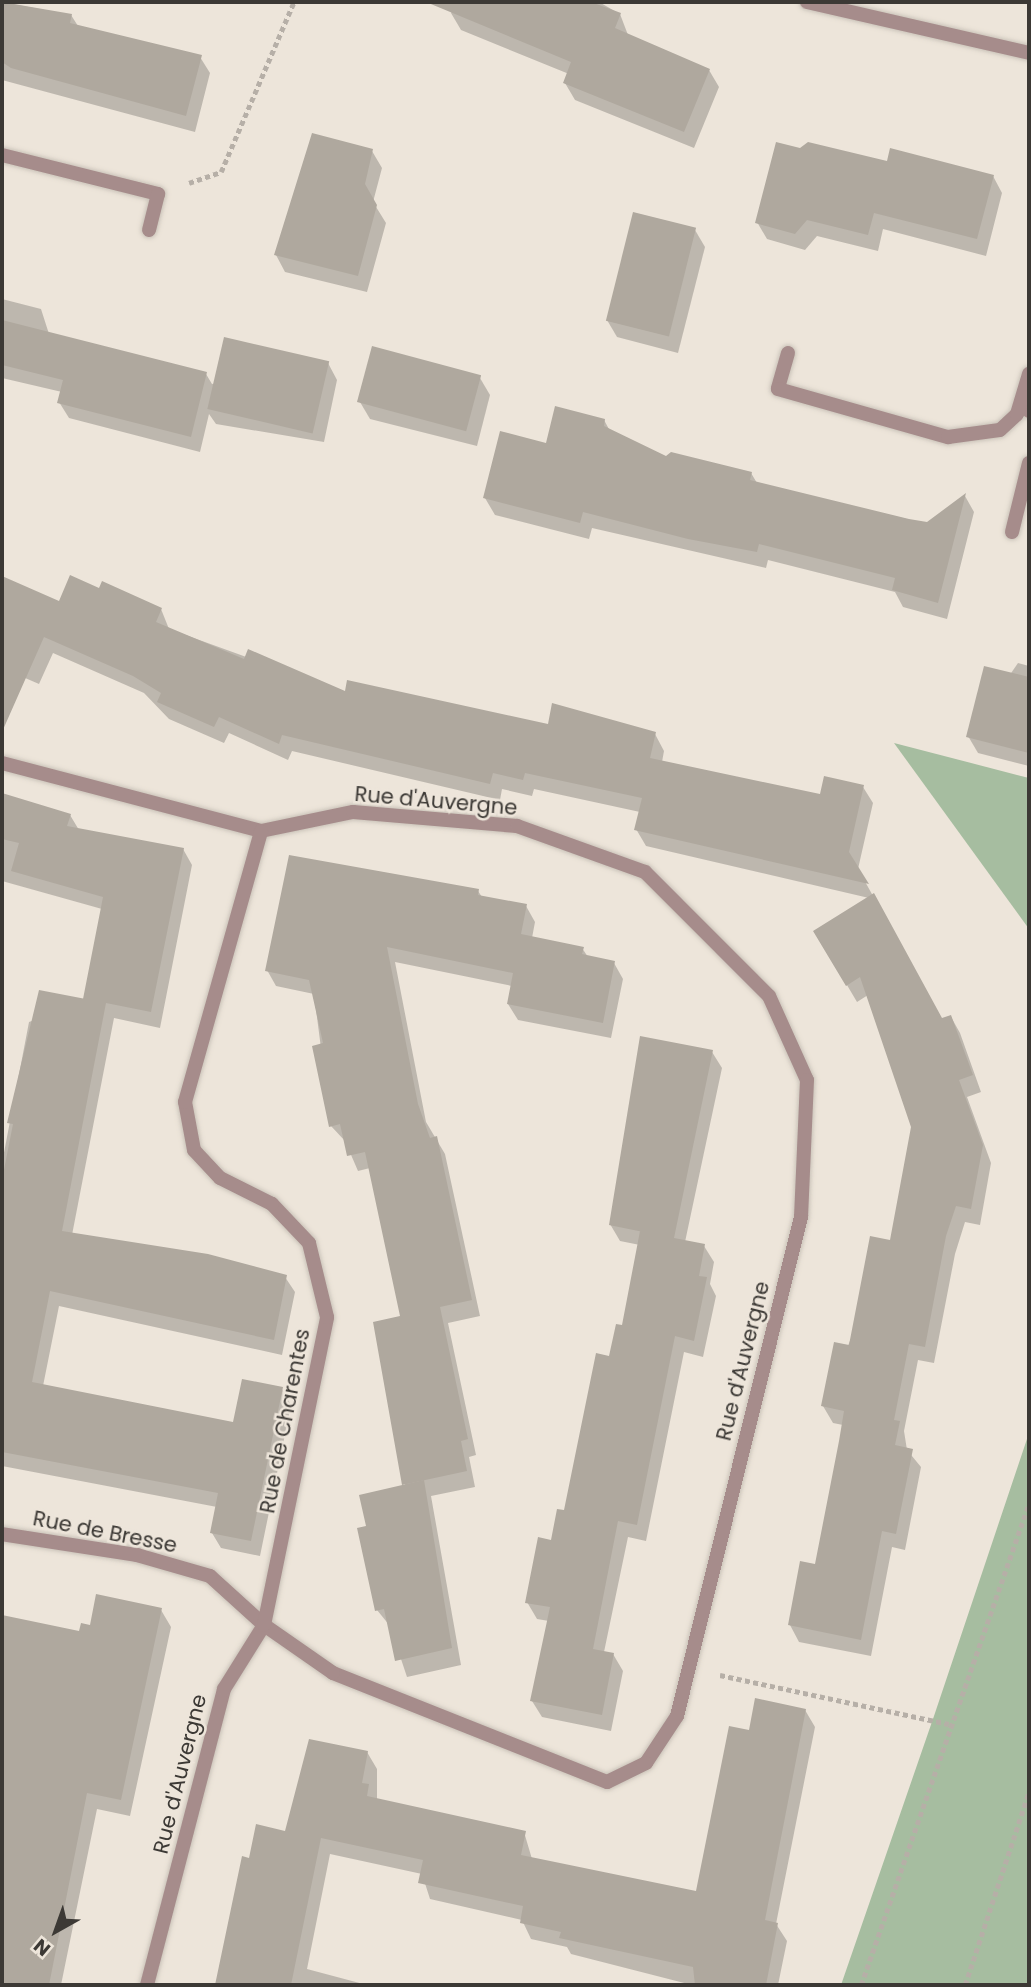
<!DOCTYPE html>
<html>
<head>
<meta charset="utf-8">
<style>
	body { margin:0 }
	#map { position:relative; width:1031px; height:1987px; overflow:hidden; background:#ede5da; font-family:Poppins,sans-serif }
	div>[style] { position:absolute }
	.green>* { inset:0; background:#a6bda0 }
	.shadow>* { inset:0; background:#0003 }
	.building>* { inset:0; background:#afa89e; transform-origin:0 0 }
	.path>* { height:4.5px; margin-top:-2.25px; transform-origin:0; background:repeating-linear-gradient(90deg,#b6afa7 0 5px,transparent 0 8.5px) }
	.roads { filter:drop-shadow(0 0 2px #cac3b9) drop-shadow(0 0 2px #cac3b9) }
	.service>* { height:14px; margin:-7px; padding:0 7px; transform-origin:7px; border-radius:7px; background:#a68c8b }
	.minor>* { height:14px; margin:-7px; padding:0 7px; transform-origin:7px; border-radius:7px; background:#a68c8b }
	span { translate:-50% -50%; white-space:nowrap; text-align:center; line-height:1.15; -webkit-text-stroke:5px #ede5da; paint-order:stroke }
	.street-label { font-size:21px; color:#3c3935 }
	.frame { position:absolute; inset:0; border:4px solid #3c3935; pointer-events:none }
	.north { position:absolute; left:21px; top:1896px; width:70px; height:70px; -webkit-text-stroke:5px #ede5da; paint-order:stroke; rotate:220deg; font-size:19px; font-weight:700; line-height:28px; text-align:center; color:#3c3935 }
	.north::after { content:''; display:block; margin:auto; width:24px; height:32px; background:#3c3935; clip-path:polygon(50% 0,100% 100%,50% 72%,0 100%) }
</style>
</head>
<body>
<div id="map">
	<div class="green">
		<div style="clip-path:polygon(894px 743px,1029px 778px,1029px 929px)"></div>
		<div style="clip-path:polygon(1029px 1433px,1029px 1985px,841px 1985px,934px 1716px)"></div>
	</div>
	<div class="shadow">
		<div style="clip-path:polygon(2px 2px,71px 15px,78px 26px,200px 57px,210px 73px,195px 132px,2px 80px)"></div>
		<div style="clip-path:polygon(455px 2px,599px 2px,620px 14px,628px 35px,709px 70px,719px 87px,694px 148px,575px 100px,565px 83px,569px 74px,461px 30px,451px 13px)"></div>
		<div style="clip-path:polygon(800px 150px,993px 176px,1002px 193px,986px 256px,883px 229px,878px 251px,817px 236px,805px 250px,767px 239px,757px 222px)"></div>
		<div style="clip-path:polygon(372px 151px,382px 168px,373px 202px,386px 223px,367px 292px,285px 272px,276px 255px)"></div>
		<div style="clip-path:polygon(695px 230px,705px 247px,678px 353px,617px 337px,607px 320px)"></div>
		<div style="clip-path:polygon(2px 299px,41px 309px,49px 334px,206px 374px,212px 384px,328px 363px,337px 380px,324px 442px,216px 424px,209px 414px,200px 452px,69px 418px,59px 402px,62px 392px,2px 378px)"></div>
		<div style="clip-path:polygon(480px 378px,490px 395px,477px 446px,370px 419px,360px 402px)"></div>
		<div style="clip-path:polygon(604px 420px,610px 431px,666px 459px,751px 473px,757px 483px,927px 524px,965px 496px,974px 512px,947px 619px,903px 607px,895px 592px,768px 560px,766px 568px,592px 528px,589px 539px,495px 515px,485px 498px,547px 445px)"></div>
		<div style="clip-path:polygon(2px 578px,60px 604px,99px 591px,161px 609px,169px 629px,346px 693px,549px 726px,655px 734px,664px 751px,662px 762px,821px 796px,863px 787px,873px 803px,858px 869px,942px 1020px,951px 1017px,960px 1033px,981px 1092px,967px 1097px,991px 1163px,980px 1225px,965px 1222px,955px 1254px,934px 1363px,918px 1360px,904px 1431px,907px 1450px,921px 1467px,905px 1550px,892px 1547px,871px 1656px,799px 1642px,790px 1625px,817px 1566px,843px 1425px,833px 1423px,823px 1406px,891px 1242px,913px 1127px,868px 995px,857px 1002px,815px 931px,869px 898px,646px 846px,636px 829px,640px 812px,534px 789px,532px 796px,502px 789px,500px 800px,292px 751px,288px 760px,229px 733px,224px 743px,169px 719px,144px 693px,53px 653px,39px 684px,2px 668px)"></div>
		<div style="clip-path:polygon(1018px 663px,1029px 666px,1029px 766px,978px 753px,968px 736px)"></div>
		<div style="clip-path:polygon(2px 796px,70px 815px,79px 830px,183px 849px,192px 865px,160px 1028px,114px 1018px,72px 1235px,285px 1277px,295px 1292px,282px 1355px,59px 1306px,43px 1386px,234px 1424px,282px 1389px,291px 1405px,260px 1556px,221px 1548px,212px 1533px,217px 1507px,2px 1466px,2px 1163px,29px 1022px,86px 1001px,102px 909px,2px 881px)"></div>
		<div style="clip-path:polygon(478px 891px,482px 897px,526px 906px,535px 922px,532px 938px,582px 948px,588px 957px,614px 963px,623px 979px,611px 1038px,518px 1020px,508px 1004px,512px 986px,395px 962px,426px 1122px,445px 1154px,480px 1316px,448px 1323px,476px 1455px,469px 1457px,475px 1487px,431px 1496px,461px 1665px,407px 1677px,390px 1626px,377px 1610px,368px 1527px,405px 1486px,402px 1317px,370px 1168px,358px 1171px,345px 1141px,331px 1126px,314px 994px,276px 986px,267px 970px)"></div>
		<div style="clip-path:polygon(712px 1052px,722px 1068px,685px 1242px,704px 1246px,714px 1262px,710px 1284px,716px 1296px,703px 1357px,684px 1352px,646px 1541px,628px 1537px,604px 1652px,613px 1654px,623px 1671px,611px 1731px,542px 1717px,532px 1701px,549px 1621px,537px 1619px,527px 1602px,565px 1512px,623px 1327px,640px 1245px,620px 1241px,610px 1224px)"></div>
		<div style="clip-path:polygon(161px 1610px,171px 1627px,130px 1816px,97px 1809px,61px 1985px,2px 1985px,2px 1854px,10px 1812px,64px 1717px,2px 1704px,2px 1617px,81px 1633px)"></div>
		<div style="clip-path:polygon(805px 1710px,815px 1727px,776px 1924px,787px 1941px,778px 1985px,692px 1985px,571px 1954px,567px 1947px,531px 1939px,522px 1920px,430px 1899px,422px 1874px,330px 1854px,307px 1969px,367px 1985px,217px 1985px,243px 1859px,250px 1861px,286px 1833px,367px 1752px,377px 1769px,377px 1800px,524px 1832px,532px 1859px,698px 1893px,750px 1732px)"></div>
	</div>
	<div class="building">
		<div style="clip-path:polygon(2px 2px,72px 14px,70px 23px,202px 55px,186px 116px,11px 68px,2px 62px)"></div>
		<div style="clip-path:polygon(426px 2px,591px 2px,621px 13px,615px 28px,710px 69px,684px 132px,563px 83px,571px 62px)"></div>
		<div style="clip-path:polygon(312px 133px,373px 149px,365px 184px,377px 205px,358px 276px,274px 255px)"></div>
		<div style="clip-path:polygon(776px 142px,800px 148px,808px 142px,887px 161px,890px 148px,994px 175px,977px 239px,874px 213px,868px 235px,807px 220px,795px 234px,755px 223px)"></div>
		<div style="left:633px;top:212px;width:65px;height:112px;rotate:14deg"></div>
		<div style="clip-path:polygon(2px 320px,207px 372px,191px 437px,57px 403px,63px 380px,2px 365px)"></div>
		<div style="left:224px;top:337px;width:108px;height:74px;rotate:13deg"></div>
		<div style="left:372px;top:346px;width:113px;height:58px;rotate:15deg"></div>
		<div style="clip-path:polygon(555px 406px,605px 419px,604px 426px,666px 456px,671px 452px,752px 472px,750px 480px,909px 519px,927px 522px,966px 493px,938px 603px,892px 590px,895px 578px,759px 544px,757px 552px,688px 539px,583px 512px,580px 523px,483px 498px,500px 431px,546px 443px)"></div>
		<div style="clip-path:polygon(70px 575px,99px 588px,102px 581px,162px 608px,156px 622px,244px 659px,248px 649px,345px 691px,347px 680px,548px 724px,552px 703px,656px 732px,650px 758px,820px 794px,824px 776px,864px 785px,849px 852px,869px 884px,634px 830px,642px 798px,525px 773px,523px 780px,493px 773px,490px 784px,282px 735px,279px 744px,219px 717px,214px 727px,157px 702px,161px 693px,133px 676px,44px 637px,2px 732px,2px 576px,59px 601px)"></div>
		<div style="clip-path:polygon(984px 666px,1029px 677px,1029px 753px,966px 737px)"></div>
		<div style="clip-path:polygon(2px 793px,71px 814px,67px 826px,184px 848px,151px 1012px,106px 1003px,62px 1231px,208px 1254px,287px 1275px,274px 1340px,50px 1291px,32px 1382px,233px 1422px,242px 1379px,283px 1387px,251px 1541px,210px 1533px,218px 1493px,2px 1452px,2px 1180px,13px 1124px,7px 1123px,39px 990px,91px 1000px,83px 999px,103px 897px,11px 871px,19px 843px,2px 839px)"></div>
		<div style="clip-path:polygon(289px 855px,479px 889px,478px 895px,527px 904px,521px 934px,584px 947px,582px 954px,615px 961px,603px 1023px,507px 1004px,513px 973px,387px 947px,418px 1104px,430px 1138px,437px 1136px,472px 1300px,440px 1307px,468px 1439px,461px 1441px,467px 1471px,402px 1485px,373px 1322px,400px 1316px,365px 1152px,347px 1156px,340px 1124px,329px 1127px,312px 1046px,323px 1043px,309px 980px,265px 971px)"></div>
		<div style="clip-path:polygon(874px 893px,942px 1018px,951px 1015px,973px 1075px,959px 1080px,983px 1145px,971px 1209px,956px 1206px,946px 1236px,925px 1347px,909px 1344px,894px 1420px,900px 1421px,895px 1445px,913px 1449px,896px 1534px,882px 1531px,861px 1640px,788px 1625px,800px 1561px,815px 1564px,839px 1441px,844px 1411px,821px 1406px,834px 1342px,849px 1345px,870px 1236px,890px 1240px,911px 1127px,860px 977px,846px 986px,813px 931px)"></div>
		<div style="clip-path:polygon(640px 1036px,713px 1050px,674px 1238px,705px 1244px,699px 1276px,707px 1277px,694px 1341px,675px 1336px,637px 1525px,618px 1521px,593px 1649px,614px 1653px,602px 1715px,530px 1701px,550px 1607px,525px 1603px,538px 1537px,551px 1540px,557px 1509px,564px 1510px,596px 1353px,609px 1356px,616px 1324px,622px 1325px,640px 1231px,673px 1238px,609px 1225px)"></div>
		<div style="clip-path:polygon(424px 1480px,452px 1648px,395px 1661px,384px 1609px,375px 1611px,357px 1528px,366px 1526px,359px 1495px)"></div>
		<div style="clip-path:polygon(96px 1594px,162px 1608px,121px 1800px,87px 1793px,49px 1985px,2px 1985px,2px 1615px,79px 1631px,81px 1623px,90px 1625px)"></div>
		<div style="clip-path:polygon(755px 1698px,806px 1709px,765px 1920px,778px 1923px,766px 1985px,695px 1985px,693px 1967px,559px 1938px,561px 1932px,520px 1923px,523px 1906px,418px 1883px,423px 1860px,321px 1838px,291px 1985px,215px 1985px,242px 1856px,249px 1858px,256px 1824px,285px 1831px,309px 1739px,368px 1751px,362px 1783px,369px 1784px,367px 1796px,526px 1831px,521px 1855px,696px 1891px,729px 1726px,749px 1730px)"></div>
	</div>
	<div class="path">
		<div style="left:189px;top:183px;width:34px;rotate:-19deg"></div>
		<div style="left:221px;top:172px;width:185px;rotate:-66.8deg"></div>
		<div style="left:720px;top:1675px;width:234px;rotate:12.1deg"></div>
		<div style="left:861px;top:1985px;width:510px;rotate:-70.78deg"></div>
		<div style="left:965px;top:1985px;width:204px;rotate:-71.7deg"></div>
	</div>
	<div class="roads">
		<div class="service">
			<div style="left:1025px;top:391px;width:20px;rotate:79deg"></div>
			<div style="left:1012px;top:532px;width:71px;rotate:-76.2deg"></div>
		</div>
		<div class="minor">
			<div style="left:807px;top:2px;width:228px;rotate:12.9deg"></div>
			<div style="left:2px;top:155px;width:161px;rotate:14deg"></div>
			<div style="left:158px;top:194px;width:37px;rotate:104deg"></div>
			<div style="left:788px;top:353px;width:37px;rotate:106deg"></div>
			<div style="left:778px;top:389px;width:177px;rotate:15.8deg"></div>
			<div style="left:948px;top:437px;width:52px;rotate:-7.7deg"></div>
			<div style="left:1000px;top:430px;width:23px;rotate:-43deg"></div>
			<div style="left:1017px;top:414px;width:42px;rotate:-73.3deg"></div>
			<div style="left:2px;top:763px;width:268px;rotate:14.7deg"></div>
			<div style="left:261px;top:831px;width:94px;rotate:-11.7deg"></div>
			<div style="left:353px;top:812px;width:165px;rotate:4.9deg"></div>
			<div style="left:517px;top:826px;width:136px;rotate:19.8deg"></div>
			<div style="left:645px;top:872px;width:175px;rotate:45deg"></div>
			<div style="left:769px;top:996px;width:92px;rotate:65.7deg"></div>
			<div style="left:807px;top:1080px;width:137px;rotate:92.5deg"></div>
			<div style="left:801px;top:1217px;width:514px;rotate:103.96deg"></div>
			<div style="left:677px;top:1716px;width:56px;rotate:123.4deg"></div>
			<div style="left:646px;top:1763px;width:43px;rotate:154deg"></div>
			<div style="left:607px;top:1782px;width:295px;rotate:-158.3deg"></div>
			<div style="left:333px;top:1673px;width:84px;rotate:-145.2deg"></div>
			<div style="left:264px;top:1625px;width:73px;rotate:-137.8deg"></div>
			<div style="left:210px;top:1576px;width:76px;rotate:-164deg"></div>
			<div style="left:137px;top:1555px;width:137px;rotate:-171.2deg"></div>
			<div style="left:147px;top:1985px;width:306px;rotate:-75.4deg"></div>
			<div style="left:224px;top:1689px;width:75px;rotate:-58deg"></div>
			<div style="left:264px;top:1625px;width:314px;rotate:-78.4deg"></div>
			<div style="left:327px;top:1317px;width:76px;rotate:-103.7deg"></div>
			<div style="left:309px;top:1243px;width:54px;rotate:-133.5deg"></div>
			<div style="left:272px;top:1204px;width:58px;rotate:-153.4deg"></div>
			<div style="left:220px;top:1178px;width:38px;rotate:-133deg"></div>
			<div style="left:194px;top:1150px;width:49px;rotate:-100.6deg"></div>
			<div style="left:185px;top:1102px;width:281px;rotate:-74.3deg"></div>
		</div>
	</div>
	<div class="street-label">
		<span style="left:436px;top:801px;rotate:5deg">Rue d'Auvergne</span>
		<span style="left:743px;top:1361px;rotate:-76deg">Rue d'Auvergne</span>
		<span style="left:285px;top:1421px;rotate:-79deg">Rue de Charentes</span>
		<span style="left:105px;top:1532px;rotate:11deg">Rue de Bresse</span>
		<span style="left:180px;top:1774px;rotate:-76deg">Rue d'Auvergne</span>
	</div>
	<div class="frame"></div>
	<div class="north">N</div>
</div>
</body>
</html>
